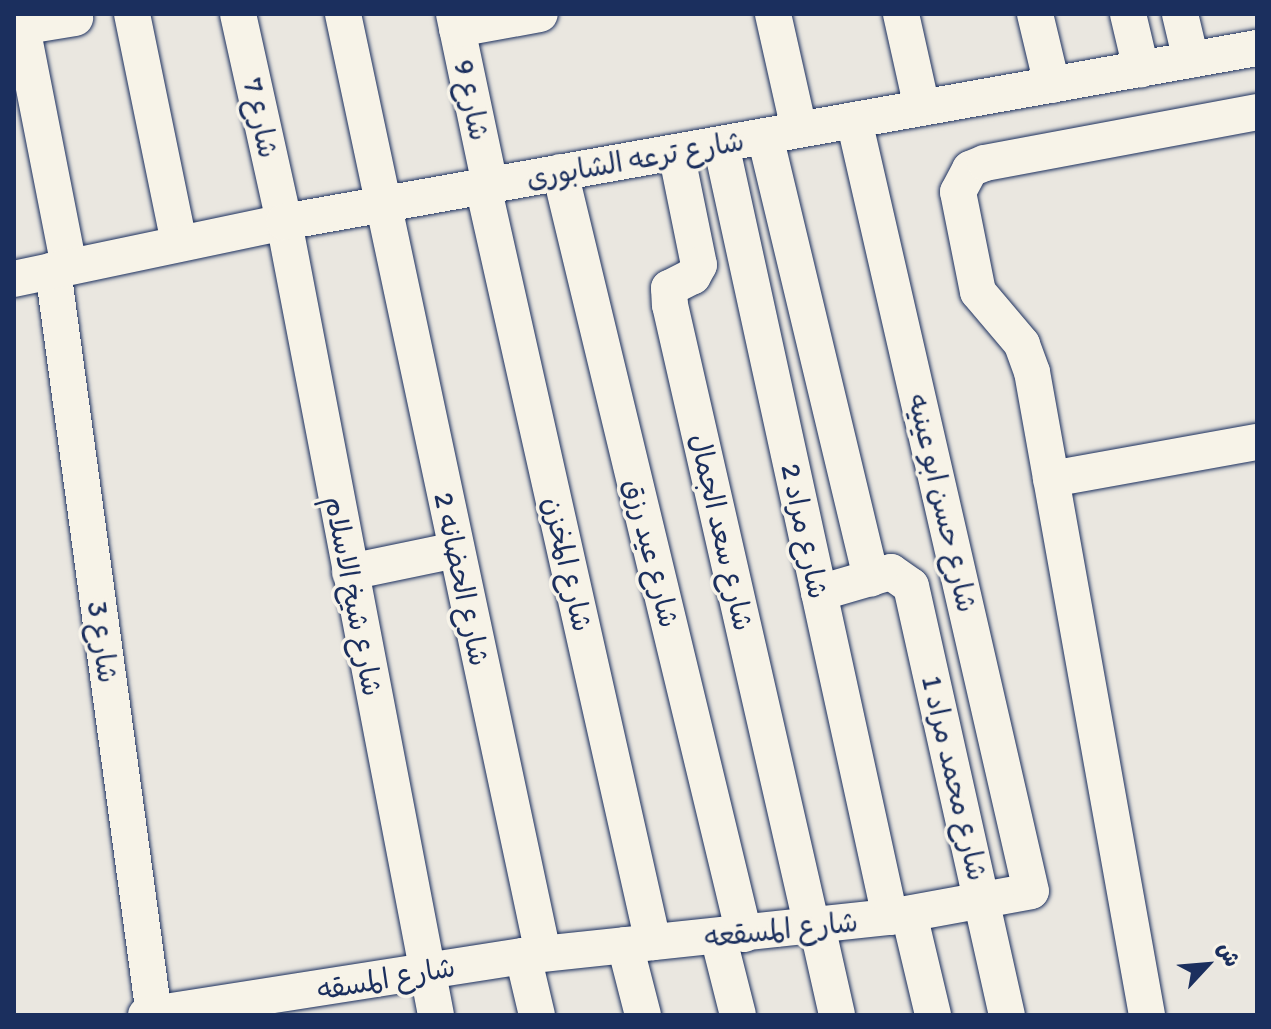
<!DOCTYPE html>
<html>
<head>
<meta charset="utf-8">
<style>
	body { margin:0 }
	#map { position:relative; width:1271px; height:1029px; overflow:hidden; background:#eae7e0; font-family:Itim,"Playpen Sans Arabic",sans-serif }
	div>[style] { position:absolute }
	.roads { filter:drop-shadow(0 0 2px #1b2f5e) drop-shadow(0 0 2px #1b2f5e) }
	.minor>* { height:36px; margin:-18px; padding:0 18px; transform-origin:18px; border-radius:18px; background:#f7f3e8 }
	span { translate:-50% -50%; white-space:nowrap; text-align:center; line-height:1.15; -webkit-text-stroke:7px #f7f3e8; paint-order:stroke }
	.street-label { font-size:28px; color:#1b2f5e }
	.frame { position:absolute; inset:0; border:16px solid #1b2f5e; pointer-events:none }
	.north { position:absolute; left:1167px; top:925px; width:80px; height:80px; -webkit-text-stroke:6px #f7f3e8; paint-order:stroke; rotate:64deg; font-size:22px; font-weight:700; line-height:32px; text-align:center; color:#1b2f5e }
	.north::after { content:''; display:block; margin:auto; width:28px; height:36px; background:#1b2f5e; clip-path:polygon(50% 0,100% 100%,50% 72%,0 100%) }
</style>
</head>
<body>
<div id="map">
	<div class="roads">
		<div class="minor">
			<div style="left:132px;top:14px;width:234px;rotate:78.4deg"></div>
			<div style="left:238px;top:14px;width:213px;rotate:77.5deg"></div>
			<div style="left:284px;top:222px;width:807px;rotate:79.15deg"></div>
			<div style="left:343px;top:14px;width:960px;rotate:77.98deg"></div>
			<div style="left:454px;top:14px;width:175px;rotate:78.1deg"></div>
			<div style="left:773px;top:14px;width:118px;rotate:77.3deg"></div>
			<div style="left:901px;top:14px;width:96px;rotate:77.4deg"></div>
			<div style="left:1035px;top:14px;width:73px;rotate:76.5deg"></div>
			<div style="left:1128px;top:14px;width:57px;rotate:76.7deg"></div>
			<div style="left:1180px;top:14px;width:47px;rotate:76.6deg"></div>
			<div style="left:22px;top:27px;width:244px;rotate:78.9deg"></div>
			<div style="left:14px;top:28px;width:62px;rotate:-9.3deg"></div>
			<div style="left:457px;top:29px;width:84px;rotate:-10.2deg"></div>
			<div style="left:765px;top:136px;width:455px;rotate:76.5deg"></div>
			<div style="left:721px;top:144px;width:791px;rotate:77.67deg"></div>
			<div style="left:676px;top:152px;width:115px;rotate:78.5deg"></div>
			<div style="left:699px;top:265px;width:13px;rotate:119deg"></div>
			<div style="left:693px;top:276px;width:27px;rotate:153deg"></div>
			<div style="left:669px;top:288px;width:17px;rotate:87deg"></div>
			<div style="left:670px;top:305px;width:638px;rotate:77.14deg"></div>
			<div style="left:560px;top:172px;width:784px;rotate:76.42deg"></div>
			<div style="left:483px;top:186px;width:775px;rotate:77.33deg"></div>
			<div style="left:53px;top:270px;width:752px;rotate:82.28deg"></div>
			<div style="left:14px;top:279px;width:276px;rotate:-11.9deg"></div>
			<div style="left:284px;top:222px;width:988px;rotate:-10.14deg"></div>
			<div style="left:1051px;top:479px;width:209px;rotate:-10.2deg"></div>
			<div style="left:350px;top:572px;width:108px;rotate:-11.7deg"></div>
			<div style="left:819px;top:593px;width:75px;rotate:-16.3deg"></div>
			<div style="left:891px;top:572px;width:24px;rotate:35deg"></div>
			<div style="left:911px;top:586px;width:440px;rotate:77.4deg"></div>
			<div style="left:909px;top:914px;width:104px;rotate:76.6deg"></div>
			<div style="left:817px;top:926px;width:91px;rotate:77.3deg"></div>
			<div style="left:718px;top:936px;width:81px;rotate:75.8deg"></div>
			<div style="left:625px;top:945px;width:72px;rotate:75.6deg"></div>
			<div style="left:523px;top:956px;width:61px;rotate:76.7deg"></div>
			<div style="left:146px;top:1015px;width:382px;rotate:-8.9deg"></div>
			<div style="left:523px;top:956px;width:369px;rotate:-6.1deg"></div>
			<div style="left:890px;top:917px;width:143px;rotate:-10.4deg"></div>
			<div style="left:1031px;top:891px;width:791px;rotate:-102.93deg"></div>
			<div style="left:1147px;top:1015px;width:653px;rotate:-100.14deg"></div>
			<div style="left:1032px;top:372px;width:30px;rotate:-110deg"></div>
			<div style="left:1022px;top:344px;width:68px;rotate:-130.2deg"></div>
			<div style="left:978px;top:292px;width:102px;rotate:-101.3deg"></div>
			<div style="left:958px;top:192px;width:26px;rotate:-62deg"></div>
			<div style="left:970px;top:169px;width:16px;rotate:-22deg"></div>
			<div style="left:985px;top:163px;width:277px;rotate:-10.6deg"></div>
		</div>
	</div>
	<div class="street-label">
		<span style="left:472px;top:100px;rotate:78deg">شارع 9</span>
		<span style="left:261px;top:118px;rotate:78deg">شارع 7</span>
		<span style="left:635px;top:159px;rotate:-10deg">شارع ترعه الشابورى</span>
		<span style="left:943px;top:503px;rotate:77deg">شارع حسن ابو عينيه</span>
		<span style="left:805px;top:531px;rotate:78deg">شارع مراد 2</span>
		<span style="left:722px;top:532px;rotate:77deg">شارع سعد الجمال</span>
		<span style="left:652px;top:553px;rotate:76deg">شارع عيد رزق</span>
		<span style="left:568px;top:564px;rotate:77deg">شارع المخزن</span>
		<span style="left:462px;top:579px;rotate:78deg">شارع الحضانه 2</span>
		<span style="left:354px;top:596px;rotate:79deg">شارع شيخ الاسلام</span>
		<span style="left:103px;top:642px;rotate:82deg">شارع 3</span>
		<span style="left:955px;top:778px;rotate:77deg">شارع محمد مراد 1</span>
		<span style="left:781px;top:929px;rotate:-6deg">شارع المسقعه</span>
		<span style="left:386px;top:978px;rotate:-10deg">شارع المسقه</span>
	</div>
	<div class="frame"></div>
	<div class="north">ش</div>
</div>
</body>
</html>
